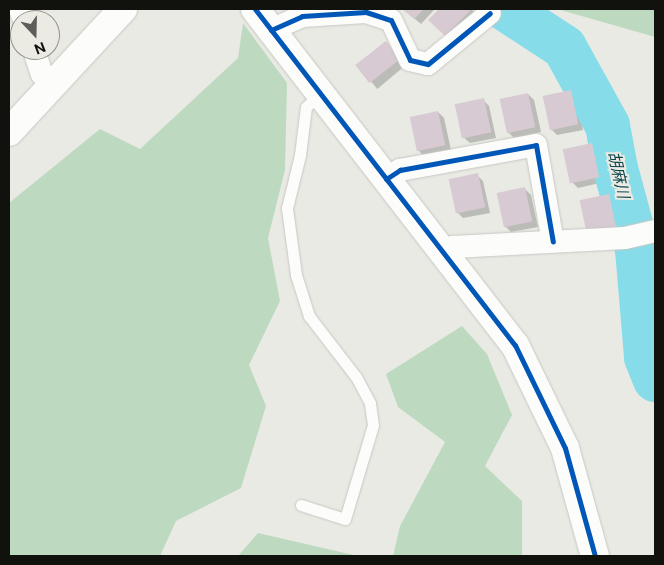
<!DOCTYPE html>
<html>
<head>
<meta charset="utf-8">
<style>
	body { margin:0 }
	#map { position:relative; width:664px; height:565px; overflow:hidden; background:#eaeae5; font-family:"Public Sans","Noto Sans JP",sans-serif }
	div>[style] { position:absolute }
	.green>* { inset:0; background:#bddac1 }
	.shadow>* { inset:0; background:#0003; transform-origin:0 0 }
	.river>* { height:45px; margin:-22.5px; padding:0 22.5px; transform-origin:22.5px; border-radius:22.5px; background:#86dde9 }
	.building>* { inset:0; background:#d7cad3; transform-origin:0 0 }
	.roads { filter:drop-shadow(0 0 1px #c7c7c3) drop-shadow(0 0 1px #c7c7c3) }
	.lane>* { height:11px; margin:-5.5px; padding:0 5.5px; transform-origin:5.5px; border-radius:5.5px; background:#fcfcfb }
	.street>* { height:22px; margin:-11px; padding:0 11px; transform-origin:11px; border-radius:11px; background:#fcfcfb }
	.secondary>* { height:28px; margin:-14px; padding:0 14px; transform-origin:14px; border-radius:14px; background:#fcfcfb }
	.cycleway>* { height:5px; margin:-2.5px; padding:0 2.5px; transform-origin:2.5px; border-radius:2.5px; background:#0057b8 }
	span { translate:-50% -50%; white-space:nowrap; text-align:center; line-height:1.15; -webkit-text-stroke:4px #ecebe3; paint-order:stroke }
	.water-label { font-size:16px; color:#0d464e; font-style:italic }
	.frame { position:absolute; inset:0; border:10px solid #11110e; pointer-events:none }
	.north { position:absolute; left:10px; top:10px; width:50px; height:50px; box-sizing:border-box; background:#ecebe3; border:1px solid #94948e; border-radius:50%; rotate:159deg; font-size:14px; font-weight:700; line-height:20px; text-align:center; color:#11110e }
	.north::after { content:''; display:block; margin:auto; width:18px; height:22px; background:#5d5d59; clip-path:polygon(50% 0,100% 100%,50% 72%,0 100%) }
</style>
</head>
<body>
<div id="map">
	<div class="green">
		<div style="clip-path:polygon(557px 9px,655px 9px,655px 37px)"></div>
		<div style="clip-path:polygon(243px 23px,287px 83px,285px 170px,268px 238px,280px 301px,249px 365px,266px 406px,241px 488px,176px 521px,160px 556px,9px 556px,9px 203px,100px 129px,140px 149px,238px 58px)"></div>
		<div style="clip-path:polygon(462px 326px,487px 354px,512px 415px,485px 466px,522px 501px,522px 556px,393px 556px,400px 526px,445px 442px,398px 407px,386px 374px)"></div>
		<div style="clip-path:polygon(258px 533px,358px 556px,238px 556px)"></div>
	</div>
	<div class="shadow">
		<div style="clip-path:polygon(403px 9px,435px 9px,421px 24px)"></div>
		<div style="clip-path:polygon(441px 9px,471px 9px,477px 15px,452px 41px,430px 20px)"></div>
		<div style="left:385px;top:42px;width:31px;height:36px;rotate:50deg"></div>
		<div style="clip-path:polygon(571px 91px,577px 97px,583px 130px,557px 135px,551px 129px)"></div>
		<div style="clip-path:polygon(528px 94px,534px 100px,541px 132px,514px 138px,508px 132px,501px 100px)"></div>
		<div style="clip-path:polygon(483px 100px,489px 106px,496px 138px,470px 143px,463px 137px)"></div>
		<div style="clip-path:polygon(438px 112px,444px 118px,451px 150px,424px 156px,418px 150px,411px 118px)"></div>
		<div style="clip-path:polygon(592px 144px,598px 150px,604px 182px,578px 188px,572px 182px)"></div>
		<div style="clip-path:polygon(477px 175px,483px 181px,490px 213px,463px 218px,457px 212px)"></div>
		<div style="clip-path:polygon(525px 189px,531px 195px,538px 227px,511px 232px,505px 226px)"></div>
		<div style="clip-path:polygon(608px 195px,614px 201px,621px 233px,594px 239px)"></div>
	</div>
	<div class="river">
		<div style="left:506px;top:9px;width:69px;rotate:33.2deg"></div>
		<div style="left:564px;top:47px;width:89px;rotate:61.1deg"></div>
		<div style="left:607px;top:125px;width:44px;rotate:79.5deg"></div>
		<div style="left:615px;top:168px;width:84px;rotate:74.8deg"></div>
		<div style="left:637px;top:249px;width:108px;rotate:85.2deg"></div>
		<div style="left:646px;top:357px;width:24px;rotate:68deg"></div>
	</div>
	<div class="building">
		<div style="clip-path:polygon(402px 9px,424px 9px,414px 19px)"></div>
		<div style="clip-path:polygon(439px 9px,472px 9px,445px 36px,428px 20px)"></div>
		<div style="left:386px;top:41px;width:23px;height:39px;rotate:52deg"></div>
		<div style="left:571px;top:90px;width:35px;height:29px;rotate:78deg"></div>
		<div style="left:528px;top:93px;width:35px;height:29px;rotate:78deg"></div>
		<div style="left:484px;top:98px;width:35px;height:30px;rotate:78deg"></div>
		<div style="left:438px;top:111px;width:35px;height:29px;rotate:78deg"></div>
		<div style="left:592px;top:143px;width:35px;height:30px;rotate:78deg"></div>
		<div style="left:478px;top:173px;width:35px;height:30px;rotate:78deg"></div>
		<div style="left:525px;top:187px;width:35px;height:29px;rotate:78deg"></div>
		<div style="left:609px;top:194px;width:35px;height:30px;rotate:78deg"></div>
	</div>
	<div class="roads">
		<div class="lane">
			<div style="left:301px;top:505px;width:46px;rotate:17.7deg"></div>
			<div style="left:345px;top:519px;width:98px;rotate:-73.4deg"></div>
			<div style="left:373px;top:425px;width:22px;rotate:-98deg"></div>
			<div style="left:370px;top:403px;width:30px;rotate:-118deg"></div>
			<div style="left:356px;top:377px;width:77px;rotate:-127.6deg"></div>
			<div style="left:309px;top:316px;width:43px;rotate:-107.6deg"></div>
			<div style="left:296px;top:275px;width:68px;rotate:-97.7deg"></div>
			<div style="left:287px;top:208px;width:55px;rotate:-76.2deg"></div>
			<div style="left:300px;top:155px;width:48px;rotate:-82.9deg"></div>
			<div style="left:306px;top:107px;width:19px;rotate:-43deg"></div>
		</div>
		<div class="street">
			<div style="left:20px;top:9px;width:12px;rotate:70deg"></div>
			<div style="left:271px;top:30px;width:34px;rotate:-24deg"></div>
			<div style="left:302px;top:16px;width:64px;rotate:-3.6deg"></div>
			<div style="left:366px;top:12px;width:26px;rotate:18deg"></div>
			<div style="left:391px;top:20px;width:44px;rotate:64.6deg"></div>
			<div style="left:410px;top:60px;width:18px;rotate:13deg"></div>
			<div style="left:428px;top:64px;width:80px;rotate:-39.4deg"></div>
			<div style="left:34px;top:50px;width:25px;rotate:72deg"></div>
			<div style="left:42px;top:74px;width:15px;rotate:37deg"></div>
			<div style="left:386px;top:179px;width:17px;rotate:-33deg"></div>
			<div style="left:400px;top:170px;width:138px;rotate:-10.4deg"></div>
			<div style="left:536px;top:145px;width:98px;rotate:80.1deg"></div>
			<div style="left:442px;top:252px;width:12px;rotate:-24deg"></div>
			<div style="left:453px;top:247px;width:172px;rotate:-3deg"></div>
			<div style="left:625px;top:238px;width:31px;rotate:-13deg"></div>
		</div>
		<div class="secondary">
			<div style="left:255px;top:9px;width:425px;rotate:52.3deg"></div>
			<div style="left:515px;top:345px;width:114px;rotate:64.1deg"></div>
			<div style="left:565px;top:448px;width:112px;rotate:74.5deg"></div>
			<div style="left:9px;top:132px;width:168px;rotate:-47.2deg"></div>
		</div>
	</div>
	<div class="cycleway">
		<div style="left:255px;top:9px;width:425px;rotate:52.3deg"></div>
		<div style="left:515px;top:345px;width:114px;rotate:64.1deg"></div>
		<div style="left:565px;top:448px;width:112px;rotate:74.5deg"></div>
		<div style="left:271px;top:30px;width:34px;rotate:-24deg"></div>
		<div style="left:302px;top:16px;width:64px;rotate:-3.6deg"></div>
		<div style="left:366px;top:12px;width:26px;rotate:18deg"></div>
		<div style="left:391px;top:20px;width:44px;rotate:64.6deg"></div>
		<div style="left:410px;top:60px;width:18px;rotate:13deg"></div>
		<div style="left:428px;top:64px;width:80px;rotate:-39.4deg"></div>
		<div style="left:386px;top:179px;width:17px;rotate:-33deg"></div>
		<div style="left:400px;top:170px;width:138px;rotate:-10.4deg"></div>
		<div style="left:536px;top:145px;width:98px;rotate:80.1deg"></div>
	</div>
	<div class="water-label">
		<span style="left:618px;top:175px;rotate:77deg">胡麻川</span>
	</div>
	<div class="frame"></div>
	<div class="north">N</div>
</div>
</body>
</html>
